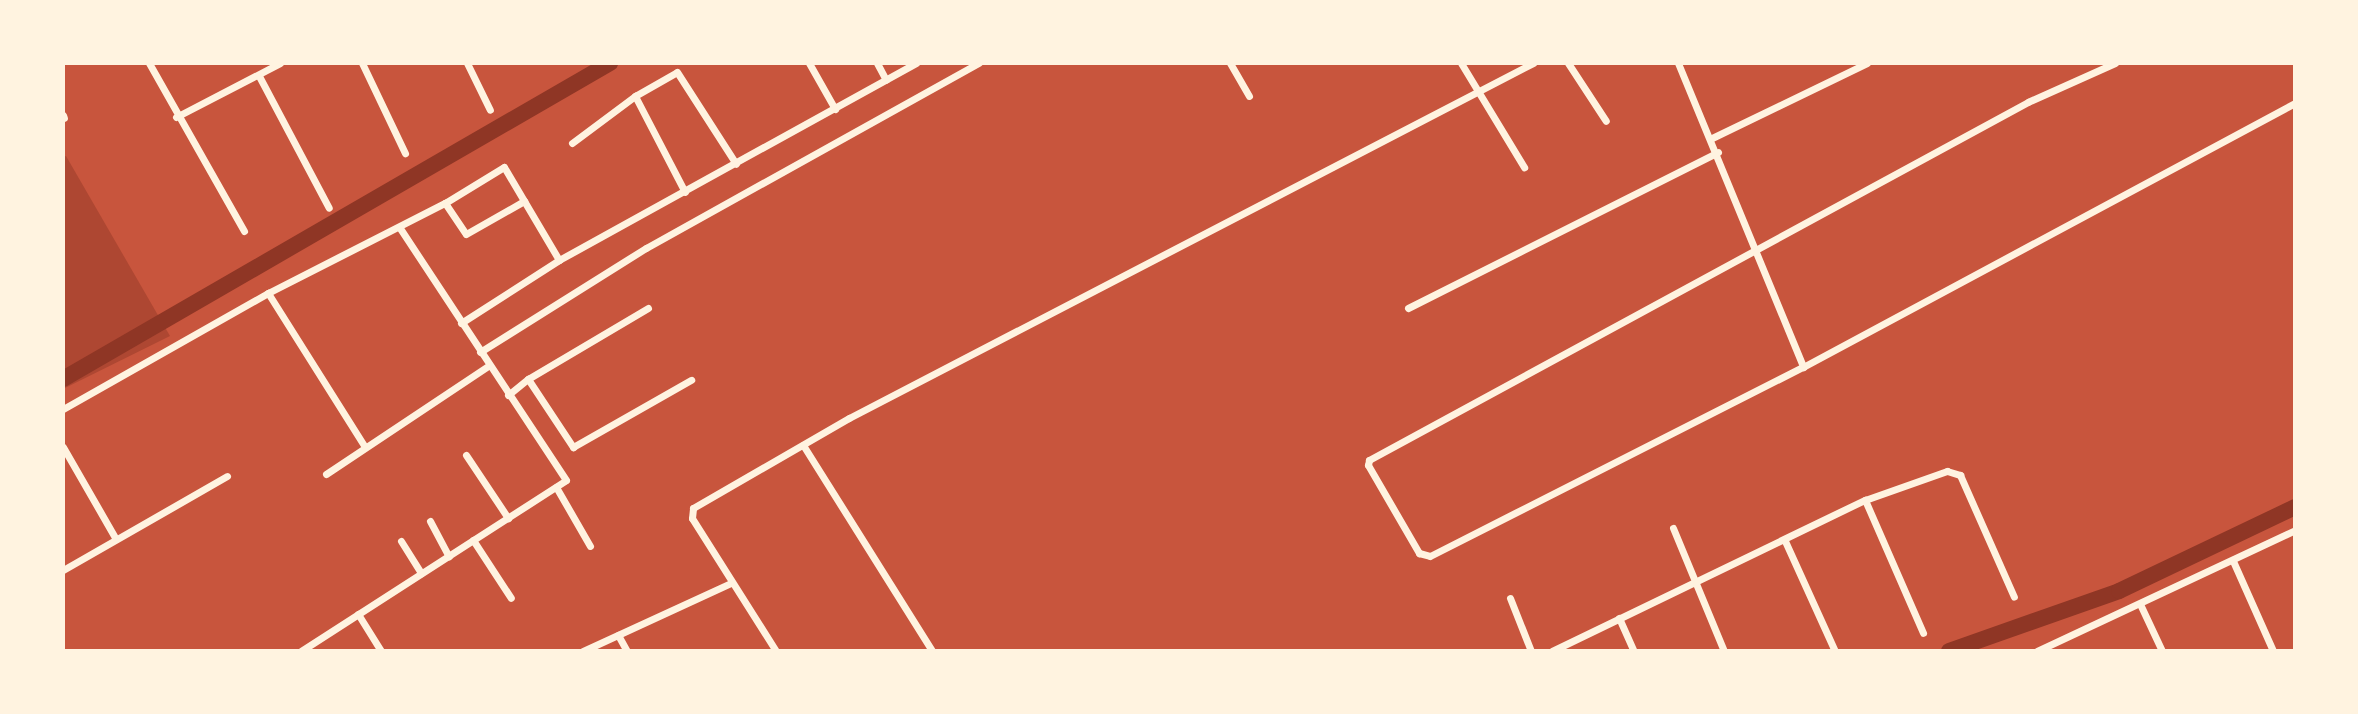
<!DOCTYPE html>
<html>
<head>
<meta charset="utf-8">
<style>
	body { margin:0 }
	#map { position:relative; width:2358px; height:714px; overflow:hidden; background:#c8553d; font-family:Arial,sans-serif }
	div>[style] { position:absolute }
	.green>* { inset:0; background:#ae4732 }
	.canal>* { height:16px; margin:-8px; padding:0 8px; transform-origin:8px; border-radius:8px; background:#8f3625 }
	.minor>* { height:7px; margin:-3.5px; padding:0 3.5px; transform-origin:3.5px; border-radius:3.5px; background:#fff3e0 }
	span { translate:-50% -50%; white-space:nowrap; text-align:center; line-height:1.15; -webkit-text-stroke:7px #fff3e0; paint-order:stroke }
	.frame { position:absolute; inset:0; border:65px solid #fff3e0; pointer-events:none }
</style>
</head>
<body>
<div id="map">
	<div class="green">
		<div style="clip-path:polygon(66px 156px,170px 336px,63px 389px,63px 157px)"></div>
	</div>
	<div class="canal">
		<div style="left:63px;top:379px;width:632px;rotate:-30.01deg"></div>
		<div style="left:1949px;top:651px;width:180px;rotate:-19.4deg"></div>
		<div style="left:2119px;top:591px;width:195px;rotate:-25.5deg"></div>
	</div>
	<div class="minor">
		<div style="left:149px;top:63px;width:193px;rotate:60.5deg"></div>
		<div style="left:362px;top:63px;width:100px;rotate:64.5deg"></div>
		<div style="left:467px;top:63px;width:52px;rotate:63.9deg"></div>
		<div style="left:809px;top:63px;width:53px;rotate:60.5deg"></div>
		<div style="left:877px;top:63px;width:19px;rotate:62deg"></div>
		<div style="left:1230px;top:63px;width:38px;rotate:60deg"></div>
		<div style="left:1461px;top:63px;width:122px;rotate:58.8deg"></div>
		<div style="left:1568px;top:63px;width:69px;rotate:56.8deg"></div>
		<div style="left:1678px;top:63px;width:329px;rotate:67.6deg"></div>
		<div style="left:2115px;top:63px;width:95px;rotate:155.9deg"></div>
		<div style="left:2028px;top:102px;width:750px;rotate:151.49deg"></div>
		<div style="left:1369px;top:460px;width:5px;rotate:101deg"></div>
		<div style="left:1368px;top:465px;width:102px;rotate:59.9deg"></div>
		<div style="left:1419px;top:553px;width:11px;rotate:15deg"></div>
		<div style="left:1430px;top:556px;width:418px;rotate:-26.9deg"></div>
		<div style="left:1803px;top:367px;width:558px;rotate:-28.22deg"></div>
		<div style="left:259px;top:76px;width:149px;rotate:62.1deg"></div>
		<div style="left:635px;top:96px;width:108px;rotate:62.5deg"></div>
		<div style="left:63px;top:115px;width:3px;rotate:72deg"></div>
		<div style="left:176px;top:117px;width:117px;rotate:-27.4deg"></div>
		<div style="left:1712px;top:138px;width:172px;rotate:-25.8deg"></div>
		<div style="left:572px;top:143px;width:79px;rotate:-36.7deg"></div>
		<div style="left:635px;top:96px;width:48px;rotate:-29.7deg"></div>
		<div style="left:677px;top:72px;width:109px;rotate:57.3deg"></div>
		<div style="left:445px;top:203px;width:37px;rotate:56deg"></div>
		<div style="left:466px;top:234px;width:67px;rotate:-29.6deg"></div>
		<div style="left:268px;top:293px;width:182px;rotate:57.8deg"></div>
		<div style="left:648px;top:308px;width:139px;rotate:149.4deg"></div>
		<div style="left:528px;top:379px;width:82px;rotate:56.5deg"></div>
		<div style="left:573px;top:447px;width:136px;rotate:-29.6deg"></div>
		<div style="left:1408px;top:308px;width:347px;rotate:-26.7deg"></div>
		<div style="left:461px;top:323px;width:117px;rotate:-32.7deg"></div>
		<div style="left:559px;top:260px;width:408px;rotate:-28.9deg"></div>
		<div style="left:480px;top:352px;width:196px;rotate:-32.1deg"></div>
		<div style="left:646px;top:248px;width:381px;rotate:-29.1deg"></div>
		<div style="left:508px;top:395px;width:26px;rotate:-39deg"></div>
		<div style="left:63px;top:409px;width:236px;rotate:-29.5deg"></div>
		<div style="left:268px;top:293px;width:199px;rotate:-27deg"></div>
		<div style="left:445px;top:203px;width:69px;rotate:-31.4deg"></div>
		<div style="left:504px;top:167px;width:108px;rotate:59.4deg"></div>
		<div style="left:803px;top:445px;width:243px;rotate:57.9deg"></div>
		<div style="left:63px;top:447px;width:106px;rotate:60.1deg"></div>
		<div style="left:466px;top:455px;width:76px;rotate:56.3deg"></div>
		<div style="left:326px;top:474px;width:195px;rotate:-33.7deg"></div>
		<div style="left:556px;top:487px;width:68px;rotate:60deg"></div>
		<div style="left:1865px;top:500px;width:145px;rotate:66.4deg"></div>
		<div style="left:430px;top:521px;width:40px;rotate:62deg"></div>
		<div style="left:1673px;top:528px;width:133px;rotate:67.5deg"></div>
		<div style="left:473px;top:540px;width:69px;rotate:56.8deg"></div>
		<div style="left:401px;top:541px;width:38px;rotate:58deg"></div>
		<div style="left:1785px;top:541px;width:121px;rotate:65.6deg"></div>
		<div style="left:2233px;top:561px;width:98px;rotate:66deg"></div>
		<div style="left:63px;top:570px;width:189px;rotate:-29.8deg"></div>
		<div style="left:1510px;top:598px;width:57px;rotate:68.4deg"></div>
		<div style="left:2140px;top:604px;width:52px;rotate:64.9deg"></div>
		<div style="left:358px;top:614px;width:44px;rotate:58.1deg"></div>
		<div style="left:1619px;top:618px;width:36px;rotate:66deg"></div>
		<div style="left:618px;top:635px;width:18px;rotate:61deg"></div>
		<div style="left:301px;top:651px;width:315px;rotate:-32.8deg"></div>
		<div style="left:566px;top:480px;width:303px;rotate:-123.4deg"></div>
		<div style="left:583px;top:651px;width:163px;rotate:-24.7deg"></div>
		<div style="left:776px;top:651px;width:157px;rotate:-122.3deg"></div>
		<div style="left:692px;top:518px;width:10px;rotate:-84deg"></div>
		<div style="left:693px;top:508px;width:180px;rotate:-30deg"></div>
		<div style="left:849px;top:418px;width:771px;rotate:-27.43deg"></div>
		<div style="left:1552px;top:651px;width:348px;rotate:-25.8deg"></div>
		<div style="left:1865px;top:500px;width:87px;rotate:-19.5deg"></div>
		<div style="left:1947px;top:471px;width:14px;rotate:17deg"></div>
		<div style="left:1960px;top:475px;width:133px;rotate:66.1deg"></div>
		<div style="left:2037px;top:651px;width:285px;rotate:-25.1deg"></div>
	</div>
	<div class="frame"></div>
</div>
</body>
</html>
